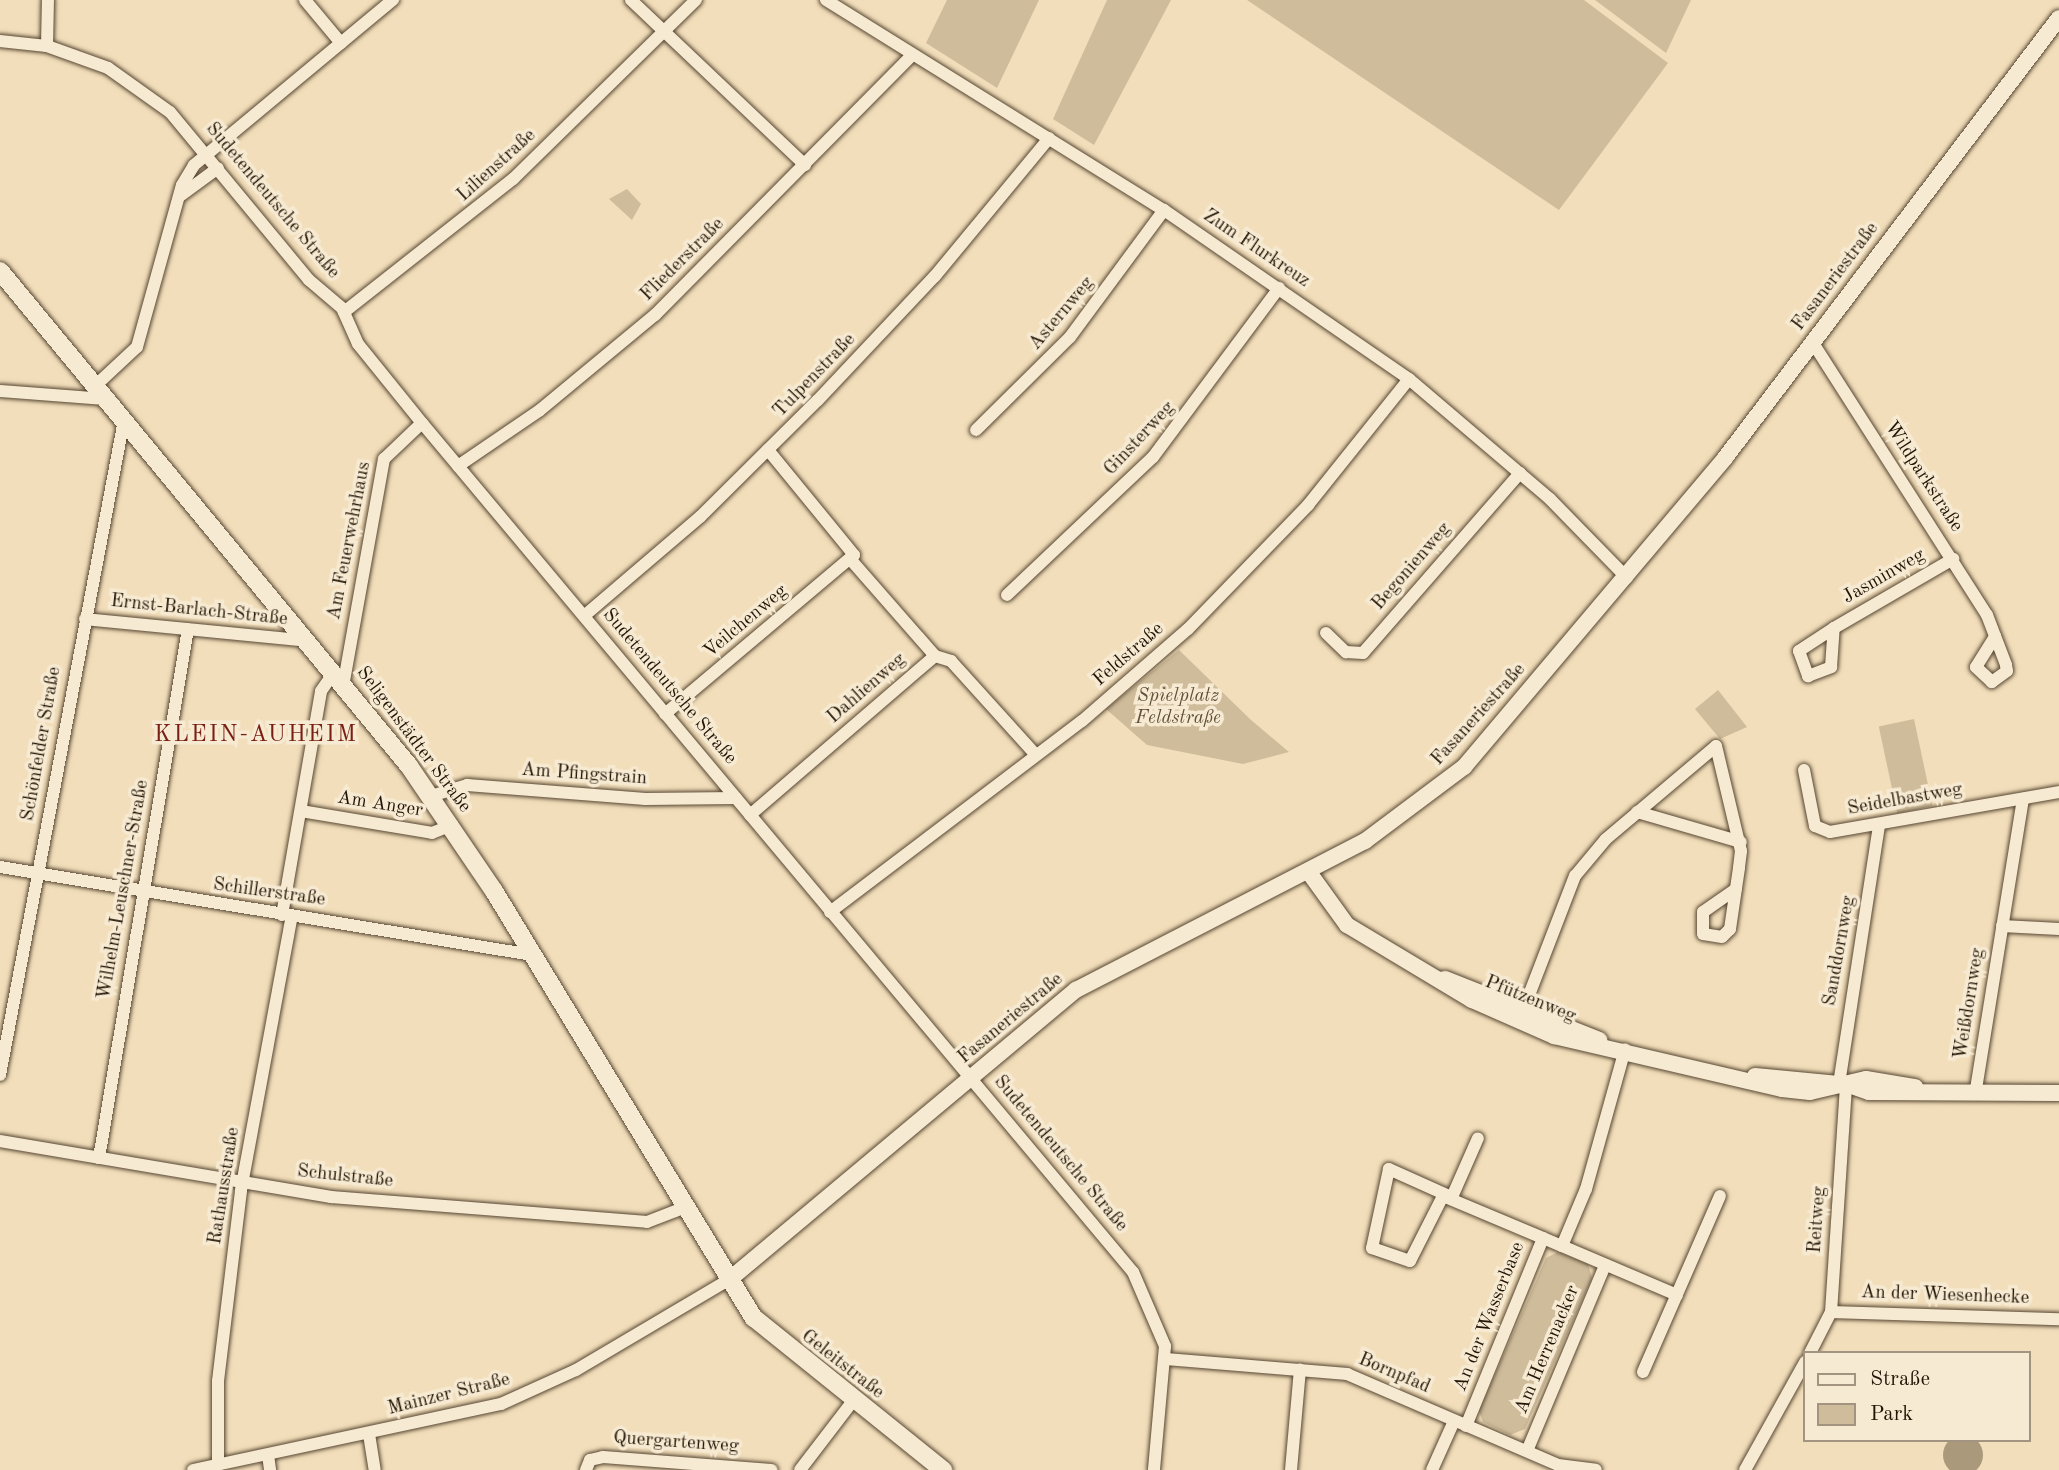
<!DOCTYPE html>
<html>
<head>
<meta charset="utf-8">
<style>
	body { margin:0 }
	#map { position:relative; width:2059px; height:1470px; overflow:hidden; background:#f2deba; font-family:"Old Standard TT",serif }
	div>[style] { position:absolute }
	.green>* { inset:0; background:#cfbc9b; transform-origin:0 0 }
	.water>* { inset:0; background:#ab997c }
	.round { border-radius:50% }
	.roads { filter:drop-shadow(0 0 2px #564632) drop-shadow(0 0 2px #564632) }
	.minor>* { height:12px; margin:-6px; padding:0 6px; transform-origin:6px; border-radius:6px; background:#f7ead2 }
	.tertiary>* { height:16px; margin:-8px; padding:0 8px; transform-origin:8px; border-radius:8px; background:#f7ead2 }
	.secondary>* { height:18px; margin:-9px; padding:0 9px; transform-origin:9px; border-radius:9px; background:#f7ead2 }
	span { translate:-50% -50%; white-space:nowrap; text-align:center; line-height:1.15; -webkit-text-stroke:7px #f7ead2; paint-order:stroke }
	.street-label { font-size:19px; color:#221405 }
	.park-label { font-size:19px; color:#5f4f3a; font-style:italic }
	.quarter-label { font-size:23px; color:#7a1f14; letter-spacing:2px }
	.legend { position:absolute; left:1803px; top:1351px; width:228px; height:91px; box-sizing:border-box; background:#f7ead2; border:2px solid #a29480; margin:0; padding:9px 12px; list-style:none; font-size:21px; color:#221405 }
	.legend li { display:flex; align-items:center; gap:14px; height:35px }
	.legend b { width:35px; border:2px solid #a29480 }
</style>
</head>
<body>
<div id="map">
	<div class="green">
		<div style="clip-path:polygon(947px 0,1039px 0,997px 88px,926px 43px)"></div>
		<div style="clip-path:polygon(1107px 0,1171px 0,1094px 145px,1053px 119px)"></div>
		<div style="clip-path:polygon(1247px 0,1584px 0,1668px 63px,1559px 210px)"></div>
		<div style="clip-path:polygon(1595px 0,1691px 0,1666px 53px)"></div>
		<div style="clip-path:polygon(627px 189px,641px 204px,632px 220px,609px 199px)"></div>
		<div style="clip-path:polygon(1179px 650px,1251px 720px,1289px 752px,1243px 764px,1147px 745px,1106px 709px)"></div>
		<div style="clip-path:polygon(1718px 690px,1747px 727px,1720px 739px,1695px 709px)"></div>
		<div style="left:1914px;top:719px;width:89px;height:36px;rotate:78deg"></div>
		<div style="clip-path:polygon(1558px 1252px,1588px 1264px,1592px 1278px,1525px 1429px,1510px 1435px,1483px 1422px,1479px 1411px,1546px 1258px)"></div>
	</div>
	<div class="water">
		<div class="round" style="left:1943px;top:1435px;width:40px;height:40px"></div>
	</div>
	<div class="roads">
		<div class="minor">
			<div style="left:305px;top:0;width:56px;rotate:50.1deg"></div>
			<div style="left:631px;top:0;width:240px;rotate:43.5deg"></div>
			<div style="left:826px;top:0;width:398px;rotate:31.9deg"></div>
			<div style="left:1164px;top:210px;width:298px;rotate:34.6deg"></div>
			<div style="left:1409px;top:379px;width:185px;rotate:40.4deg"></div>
			<div style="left:1550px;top:499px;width:110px;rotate:45.7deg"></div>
			<div style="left:0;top:41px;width:47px;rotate:6.1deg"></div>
			<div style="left:47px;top:46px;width:65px;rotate:19.8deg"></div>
			<div style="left:108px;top:68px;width:76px;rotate:35.4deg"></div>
			<div style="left:170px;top:112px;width:218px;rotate:50.4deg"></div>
			<div style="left:309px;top:280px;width:43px;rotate:40.3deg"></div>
			<div style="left:342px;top:308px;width:39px;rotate:66deg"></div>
			<div style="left:358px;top:344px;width:102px;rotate:51deg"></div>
			<div style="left:422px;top:423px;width:1107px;rotate:50.06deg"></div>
			<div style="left:1133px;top:1272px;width:81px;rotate:66.6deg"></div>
			<div style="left:1165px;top:1346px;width:124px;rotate:95.1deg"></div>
			<div style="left:47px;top:46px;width:46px;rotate:-88.8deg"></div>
			<div style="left:180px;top:196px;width:47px;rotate:-36.4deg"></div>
			<div style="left:344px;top:312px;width:215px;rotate:-38.2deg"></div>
			<div style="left:513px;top:179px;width:256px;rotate:-44.4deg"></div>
			<div style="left:1813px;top:343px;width:323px;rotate:57.4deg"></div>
			<div style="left:1987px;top:615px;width:22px;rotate:69deg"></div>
			<div style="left:1995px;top:636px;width:31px;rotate:69deg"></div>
			<div style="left:2006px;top:665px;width:6px;rotate:81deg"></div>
			<div style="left:2007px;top:671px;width:19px;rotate:144deg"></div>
			<div style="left:1992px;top:682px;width:22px;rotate:-137deg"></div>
			<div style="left:1976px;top:667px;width:36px;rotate:-58deg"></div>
			<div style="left:95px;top:386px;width:57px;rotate:-42.9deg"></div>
			<div style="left:137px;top:347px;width:168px;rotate:-74.5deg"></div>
			<div style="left:182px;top:185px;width:23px;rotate:-59deg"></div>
			<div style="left:194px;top:165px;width:259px;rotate:-39.7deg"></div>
			<div style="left:0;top:391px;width:106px;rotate:4.3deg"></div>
			<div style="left:976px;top:430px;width:132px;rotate:-44.7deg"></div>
			<div style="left:1070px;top:337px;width:158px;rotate:-53.5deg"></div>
			<div style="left:458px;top:466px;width:99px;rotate:-34.3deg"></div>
			<div style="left:540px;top:410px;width:149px;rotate:-39.6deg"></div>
			<div style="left:655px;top:315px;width:366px;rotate:-45.3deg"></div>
			<div style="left:851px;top:560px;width:128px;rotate:48.8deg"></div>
			<div style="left:1007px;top:595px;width:201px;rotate:-43.4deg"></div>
			<div style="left:1153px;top:457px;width:211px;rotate:-53.3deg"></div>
			<div style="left:584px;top:616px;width:153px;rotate:-40.5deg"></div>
			<div style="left:700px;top:517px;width:166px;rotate:-44.8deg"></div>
			<div style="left:818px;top:400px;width:170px;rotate:-46.7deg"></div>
			<div style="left:935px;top:276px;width:179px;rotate:-50.4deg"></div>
			<div style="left:85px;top:619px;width:225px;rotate:5.6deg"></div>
			<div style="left:1834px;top:628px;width:42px;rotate:146.7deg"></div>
			<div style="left:1799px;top:651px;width:27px;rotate:70deg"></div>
			<div style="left:1808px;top:676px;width:25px;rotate:-21deg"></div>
			<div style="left:1831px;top:667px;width:39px;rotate:-86deg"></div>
			<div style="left:1834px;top:628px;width:138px;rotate:-30.1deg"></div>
			<div style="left:1326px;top:633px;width:28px;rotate:44deg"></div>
			<div style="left:1346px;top:652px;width:17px;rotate:3deg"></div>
			<div style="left:1363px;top:653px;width:239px;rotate:-48.9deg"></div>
			<div style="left:344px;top:681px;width:226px;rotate:-79.8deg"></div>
			<div style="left:384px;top:459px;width:52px;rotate:-43.5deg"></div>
			<div style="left:665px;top:714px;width:247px;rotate:-40.1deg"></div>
			<div style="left:854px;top:555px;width:136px;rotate:-129.3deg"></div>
			<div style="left:1804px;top:770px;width:57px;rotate:78.9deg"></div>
			<div style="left:1815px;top:826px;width:16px;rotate:22deg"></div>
			<div style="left:1830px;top:832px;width:232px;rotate:-9.9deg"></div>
			<div style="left:431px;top:796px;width:38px;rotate:-17deg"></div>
			<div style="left:467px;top:785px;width:179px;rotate:4.5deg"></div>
			<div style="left:645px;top:799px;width:91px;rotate:-0.6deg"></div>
			<div style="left:301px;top:811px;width:133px;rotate:9.5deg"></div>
			<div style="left:432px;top:833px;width:22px;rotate:-22deg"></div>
			<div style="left:1637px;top:812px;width:108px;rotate:16.1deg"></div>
			<div style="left:750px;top:815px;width:244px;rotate:-40.7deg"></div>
			<div style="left:935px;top:656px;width:17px;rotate:17deg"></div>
			<div style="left:951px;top:661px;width:124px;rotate:47.9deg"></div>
			<div style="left:0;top:867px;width:539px;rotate:9.39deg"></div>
			<div style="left:830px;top:912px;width:316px;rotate:-37.2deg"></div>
			<div style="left:1082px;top:721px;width:140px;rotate:-41deg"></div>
			<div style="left:1188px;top:629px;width:173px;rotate:-45.9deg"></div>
			<div style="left:1308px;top:505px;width:161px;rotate:-51.3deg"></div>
			<div style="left:282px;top:915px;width:227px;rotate:-80.1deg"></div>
			<div style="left:321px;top:691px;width:24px;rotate:-55deg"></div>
			<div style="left:2002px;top:926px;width:57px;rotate:3deg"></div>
			<div style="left:1524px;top:1008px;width:142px;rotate:-68.9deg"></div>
			<div style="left:1575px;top:876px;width:48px;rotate:-50deg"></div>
			<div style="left:1606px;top:839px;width:144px;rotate:-40.2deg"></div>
			<div style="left:1716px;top:746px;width:108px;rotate:76.6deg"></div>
			<div style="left:1741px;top:851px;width:17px;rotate:97deg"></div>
			<div style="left:1739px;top:868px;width:62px;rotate:98.4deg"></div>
			<div style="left:1730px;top:929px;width:11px;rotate:135deg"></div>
			<div style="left:1722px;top:937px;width:19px;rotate:-171deg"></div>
			<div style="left:1703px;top:934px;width:22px;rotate:-90deg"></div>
			<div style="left:1703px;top:912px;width:40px;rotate:-34.9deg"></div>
			<div style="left:0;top:1075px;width:667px;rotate:-79.28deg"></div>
			<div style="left:1839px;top:1084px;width:262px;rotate:-81.2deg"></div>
			<div style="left:1976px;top:1089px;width:294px;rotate:-80.8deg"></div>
			<div style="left:0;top:1141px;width:336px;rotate:9.6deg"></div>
			<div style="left:331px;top:1197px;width:317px;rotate:4.5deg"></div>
			<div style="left:647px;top:1222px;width:42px;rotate:-21deg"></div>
			<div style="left:99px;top:1158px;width:536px;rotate:-80.45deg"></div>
			<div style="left:1449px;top:1196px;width:66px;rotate:-155.8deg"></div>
			<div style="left:1389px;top:1169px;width:81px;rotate:102.1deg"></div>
			<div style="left:1372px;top:1248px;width:40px;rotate:18.9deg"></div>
			<div style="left:1410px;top:1261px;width:73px;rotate:-63.1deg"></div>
			<div style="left:1443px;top:1196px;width:108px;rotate:22.8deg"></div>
			<div style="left:1452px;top:1197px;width:64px;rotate:-66.2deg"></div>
			<div style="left:1562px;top:1246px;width:125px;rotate:23.1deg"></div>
			<div style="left:1831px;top:1312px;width:228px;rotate:1.8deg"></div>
			<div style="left:1810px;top:1353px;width:46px;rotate:-62.9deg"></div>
			<div style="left:1831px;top:1312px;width:228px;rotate:-86.2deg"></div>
			<div style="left:1166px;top:1359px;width:182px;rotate:4.7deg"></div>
			<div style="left:1347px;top:1374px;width:230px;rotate:23.3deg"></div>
			<div style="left:1558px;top:1465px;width:38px;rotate:7deg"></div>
			<div style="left:1643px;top:1372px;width:192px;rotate:-66.4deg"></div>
			<div style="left:1466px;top:1426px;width:203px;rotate:-67.7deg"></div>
			<div style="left:1543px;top:1238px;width:21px;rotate:23deg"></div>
			<div style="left:1562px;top:1246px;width:62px;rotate:-67.2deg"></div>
			<div style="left:1586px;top:1189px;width:145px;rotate:-74.4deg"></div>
			<div style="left:369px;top:1434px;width:36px;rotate:81deg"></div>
			<div style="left:1527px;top:1451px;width:202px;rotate:-67.2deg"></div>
			<div style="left:268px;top:1455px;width:15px;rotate:82deg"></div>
			<div style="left:218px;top:1465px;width:84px;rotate:-90deg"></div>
			<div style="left:218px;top:1381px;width:192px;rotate:-83.1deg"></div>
			<div style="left:241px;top:1190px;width:279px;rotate:-79.5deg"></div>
			<div style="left:193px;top:1470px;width:315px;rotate:-12.1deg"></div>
			<div style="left:501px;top:1404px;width:82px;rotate:-24.4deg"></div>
			<div style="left:576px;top:1370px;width:179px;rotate:-30.6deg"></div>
			<div style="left:586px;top:1470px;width:11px;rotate:-68deg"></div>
			<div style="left:590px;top:1460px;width:13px;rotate:-13deg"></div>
			<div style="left:603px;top:1457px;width:169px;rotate:4.4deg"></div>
			<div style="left:800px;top:1470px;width:87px;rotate:-52.5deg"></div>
			<div style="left:1291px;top:1470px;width:101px;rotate:-84.9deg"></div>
			<div style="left:1432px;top:1470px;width:54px;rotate:-65.8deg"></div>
			<div style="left:1745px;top:1470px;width:124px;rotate:-60.9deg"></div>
		</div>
		<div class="tertiary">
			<div style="left:1308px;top:871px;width:67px;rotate:54.2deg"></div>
			<div style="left:1347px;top:925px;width:146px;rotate:31deg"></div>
			<div style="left:1472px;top:1000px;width:90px;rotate:23.7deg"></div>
			<div style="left:1554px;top:1036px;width:234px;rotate:13.1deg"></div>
			<div style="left:1782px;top:1089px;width:28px;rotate:6deg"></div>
			<div style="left:1810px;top:1092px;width:57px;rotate:-13.1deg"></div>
			<div style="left:1866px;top:1079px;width:50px;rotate:9.3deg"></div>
			<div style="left:1445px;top:979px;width:166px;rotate:21.6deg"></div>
			<div style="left:1755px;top:1076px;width:84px;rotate:5.4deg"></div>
			<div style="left:1846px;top:1084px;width:24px;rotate:19deg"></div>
			<div style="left:1869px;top:1092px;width:190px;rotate:0.3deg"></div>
			<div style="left:730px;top:1279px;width:451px;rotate:-39.9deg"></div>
			<div style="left:1076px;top:990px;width:325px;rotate:-27.3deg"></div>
			<div style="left:1365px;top:841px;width:124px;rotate:-36.8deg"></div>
			<div style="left:1464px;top:767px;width:404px;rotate:-49.8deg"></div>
			<div style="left:1725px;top:458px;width:552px;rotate:-52.8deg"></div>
		</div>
		<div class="secondary">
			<div style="left:0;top:271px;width:642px;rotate:50.43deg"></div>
			<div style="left:409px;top:766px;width:151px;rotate:55.8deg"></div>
			<div style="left:494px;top:891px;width:500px;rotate:58.7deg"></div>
			<div style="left:754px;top:1318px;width:243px;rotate:38.8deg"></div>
		</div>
	</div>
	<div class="street-label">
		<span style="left:497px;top:166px;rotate:-42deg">Lilienstraße</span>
		<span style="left:272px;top:201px;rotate:50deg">Sudetendeutsche Straße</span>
		<span style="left:1256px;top:249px;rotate:34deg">Zum Flurkreuz</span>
		<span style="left:683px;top:260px;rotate:-45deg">Fliederstraße</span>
		<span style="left:1836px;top:277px;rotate:-53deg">Fasaneriestraße</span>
		<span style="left:1062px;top:314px;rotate:-50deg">Asternweg</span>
		<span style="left:815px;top:376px;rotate:-46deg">Tulpenstraße</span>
		<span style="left:1140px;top:439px;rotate:-47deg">Ginsterweg</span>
		<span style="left:1923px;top:477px;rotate:57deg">Wildparkstraße</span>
		<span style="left:350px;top:541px;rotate:-79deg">Am Feuerwehrhaus</span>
		<span style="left:1412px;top:567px;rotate:-49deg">Begonienweg</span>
		<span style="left:1884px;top:577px;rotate:-30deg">Jasminweg</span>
		<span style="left:199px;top:611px;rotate:6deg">Ernst-Barlach-Straße</span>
		<span style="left:746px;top:622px;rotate:-40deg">Veilchenweg</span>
		<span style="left:1129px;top:655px;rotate:-41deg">Feldstraße</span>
		<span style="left:669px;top:687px;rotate:50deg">Sudetendeutsche Straße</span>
		<span style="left:867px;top:689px;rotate:-41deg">Dahlienweg</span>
		<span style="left:1479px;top:715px;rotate:-48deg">Fasaneriestraße</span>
		<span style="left:413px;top:740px;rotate:53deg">Seligenstädter Straße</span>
		<span style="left:42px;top:744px;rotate:-80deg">Schönfelder Straße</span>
		<span style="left:584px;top:775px;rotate:4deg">Am Pfingstrain</span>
		<span style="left:1905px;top:800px;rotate:-10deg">Seidelbastweg</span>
		<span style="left:380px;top:805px;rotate:9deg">Am Anger</span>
		<span style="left:124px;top:890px;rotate:-80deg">Wilhelm-Leuschner-Straße</span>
		<span style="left:269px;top:893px;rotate:8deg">Schillerstraße</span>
		<span style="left:1840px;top:951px;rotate:-80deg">Sanddornweg</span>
		<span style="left:1530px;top:1000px;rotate:22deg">Pfützenweg</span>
		<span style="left:1970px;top:1004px;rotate:-81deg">Weißdornweg</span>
		<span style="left:1011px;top:1019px;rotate:-40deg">Fasaneriestraße</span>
		<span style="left:1060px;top:1154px;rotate:50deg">Sudetendeutsche Straße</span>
		<span style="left:345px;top:1177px;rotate:6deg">Schulstraße</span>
		<span style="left:225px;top:1186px;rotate:-81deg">Rathausstraße</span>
		<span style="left:1818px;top:1220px;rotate:-86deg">Reitweg</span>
		<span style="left:1945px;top:1296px;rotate:2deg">An der Wiesenhecke</span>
		<span style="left:1490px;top:1317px;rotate:-68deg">An der Wasserbase</span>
		<span style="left:1548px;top:1350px;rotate:-67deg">Am Herrenacker</span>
		<span style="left:842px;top:1365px;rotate:38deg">Geleitstraße</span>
		<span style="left:1394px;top:1374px;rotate:23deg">Bornpfad</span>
		<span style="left:449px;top:1395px;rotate:-14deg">Mainzer Straße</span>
		<span style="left:676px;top:1443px;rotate:4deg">Quergartenweg</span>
	</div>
	<div class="park-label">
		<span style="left:1178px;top:708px">Spielplatz<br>Feldstraße</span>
	</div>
	<div class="quarter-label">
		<span style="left:256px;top:735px">KLEIN-AUHEIM</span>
	</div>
	<ul class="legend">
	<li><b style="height:9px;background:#f7ead2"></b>Straße</li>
	<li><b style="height:19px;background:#cfbc9b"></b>Park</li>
	</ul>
</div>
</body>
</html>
